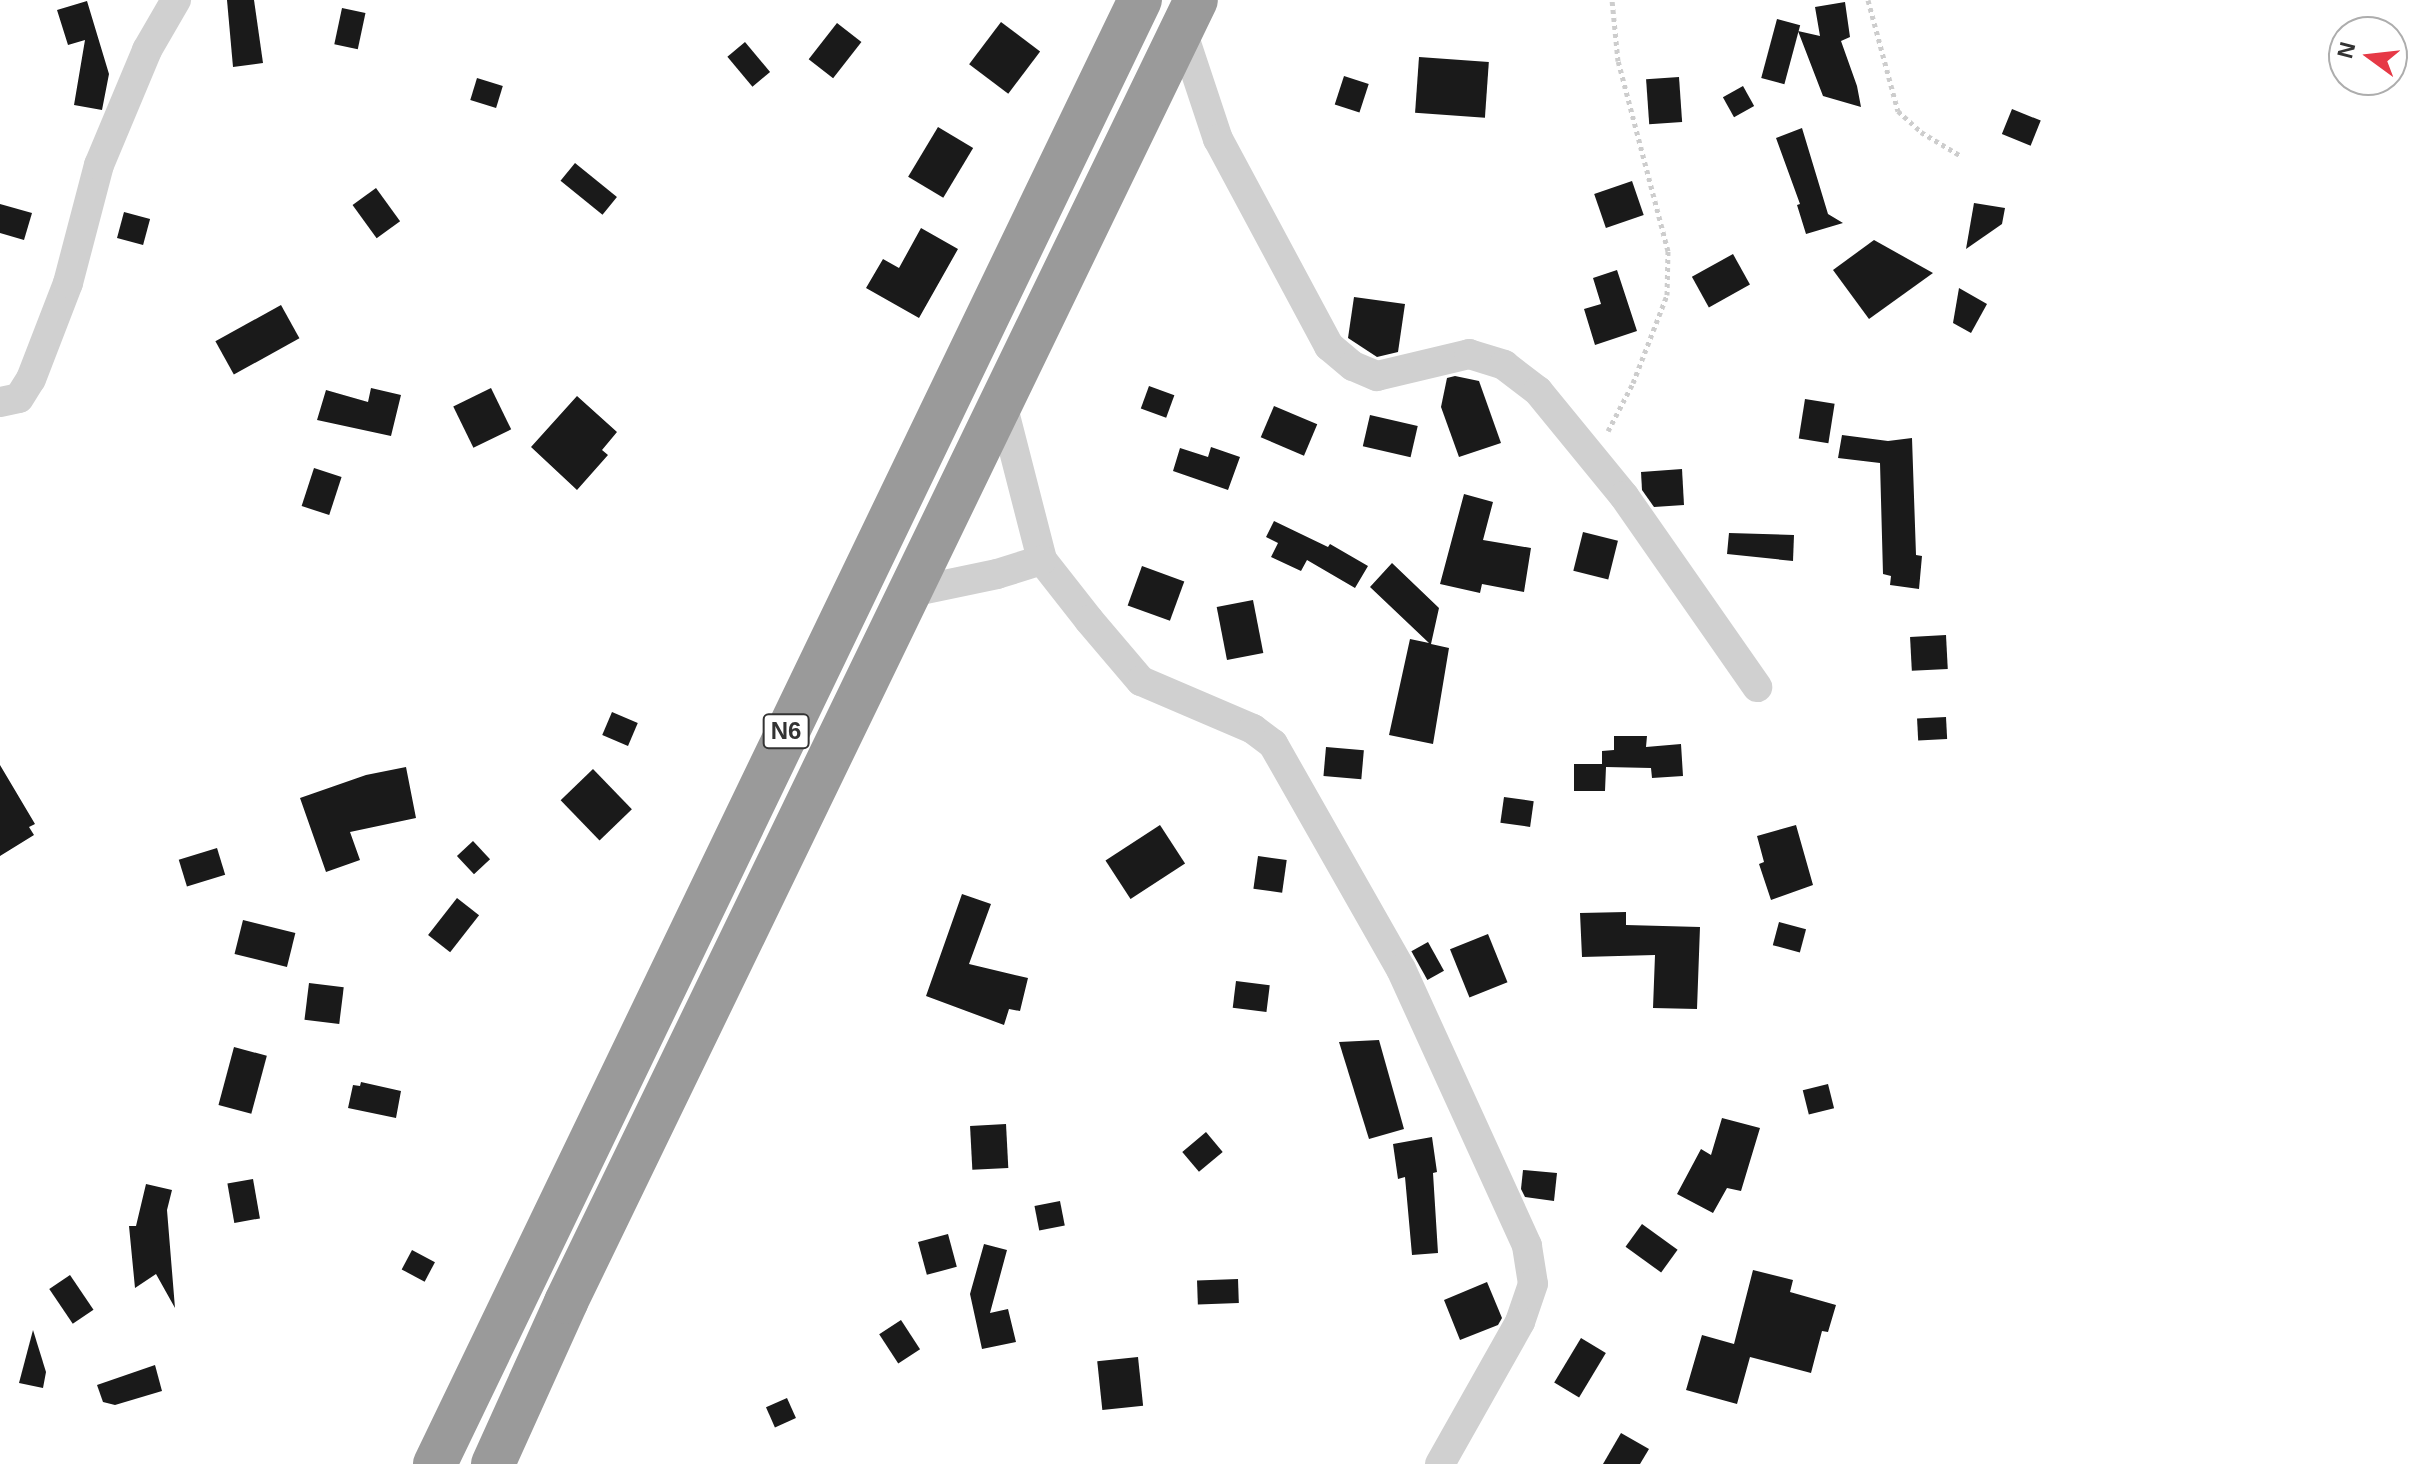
<!DOCTYPE html>
<html>
<head>
<meta charset="utf-8">
<style>
	body { margin:0 }
	#map { position:relative; width:2424px; height:1464px; overflow:hidden; background:#fff; font-family:Arial,sans-serif }
	div>[style] { position:absolute }
	.building>* { inset:0; background:#1a1a1a; transform-origin:0 0 }
	.path>* { height:5px; margin-top:-2.5px; transform-origin:0; background:repeating-linear-gradient(90deg,#cdcdcd 0 4px,transparent 0 8px) }
	.street>* { height:30px; margin:-15px; padding:0 15px; transform-origin:15px; border-radius:15px; background:#d0d0d0 }
	.highway>* { height:44px; margin:-22px; padding:0 22px; transform-origin:22px; border-radius:22px; background:#9a9a9a }
	span { translate:-50% -50%; white-space:nowrap; text-align:center; line-height:1.15; -webkit-text-stroke:8px #fff; paint-order:stroke }
	.shield-label span { padding:2px 6px; background:#fff; border:2px solid; border-radius:6px; -webkit-text-stroke-width:0 }
	.shield-label { font-size:24px; color:#333; font-weight:700 }
	.north { position:absolute; left:2328px; top:16px; width:80px; height:80px; box-sizing:border-box; background:#fff; border:2px solid #adadad; border-radius:50%; rotate:285deg; font-size:22px; font-weight:700; line-height:32px; text-align:center; color:#333 }
	.north::after { content:''; display:block; margin:auto; width:28px; height:36px; background:#e63946; clip-path:polygon(50% 0,100% 100%,50% 72%,0 100%) }
</style>
</head>
<body>
<div id="map">
	<div class="building">
		<div style="clip-path:polygon(227px 0,254px 0,263px 63px,233px 67px)"></div>
		<div style="clip-path:polygon(87px 1px,109px 74px,102px 110px,74px 105px,85px 40px,68px 45px,57px 10px)"></div>
		<div style="clip-path:polygon(1845px 2px,1850px 37px,1841px 41px,1857px 86px,1861px 107px,1823px 96px,1798px 31px,1820px 36px,1815px 7px)"></div>
		<div style="left:342px;top:8px;width:24px;height:37px;rotate:12deg"></div>
		<div style="left:1777px;top:19px;width:24px;height:61px;rotate:15deg"></div>
		<div style="left:1001px;top:22px;width:49px;height:53px;rotate:37deg"></div>
		<div style="left:837px;top:23px;width:31px;height:46px;rotate:38deg"></div>
		<div style="left:745px;top:42px;width:39px;height:23px;rotate:50deg"></div>
		<div style="left:1419px;top:57px;width:70px;height:56px;rotate:4deg"></div>
		<div style="left:1344px;top:76px;width:26px;height:30px;rotate:18deg"></div>
		<div style="left:1679px;top:77px;width:45px;height:33px;rotate:86deg"></div>
		<div style="left:477px;top:78px;width:27px;height:23px;rotate:17deg"></div>
		<div style="left:1743px;top:86px;width:23px;height:23px;rotate:61deg"></div>
		<div style="left:2012px;top:109px;width:31px;height:27px;rotate:22deg"></div>
		<div style="left:938px;top:127px;width:41px;height:58px;rotate:31deg"></div>
		<div style="clip-path:polygon(1802px 128px,1828px 214px,1843px 223px,1806px 234px,1797px 205px,1800px 204px,1776px 138px)"></div>
		<div style="left:575px;top:163px;width:54px;height:23px;rotate:39deg"></div>
		<div style="left:1632px;top:181px;width:36px;height:40px;rotate:71deg"></div>
		<div style="left:376px;top:188px;width:41px;height:29px;rotate:54deg"></div>
		<div style="clip-path:polygon(1974px 203px,2005px 208px,2002px 224px,1966px 249px)"></div>
		<div style="clip-path:polygon(0 204px,32px 213px,24px 240px,0 233px)"></div>
		<div style="left:124px;top:212px;width:27px;height:27px;rotate:15deg"></div>
		<div style="clip-path:polygon(921px 228px,958px 249px,919px 318px,866px 288px,883px 259px,899px 268px)"></div>
		<div style="clip-path:polygon(1874px 240px,1933px 273px,1869px 319px,1833px 270px)"></div>
		<div style="left:1733px;top:254px;width:35px;height:47px;rotate:61deg"></div>
		<div style="clip-path:polygon(1617px 270px,1637px 331px,1595px 345px,1584px 309px,1601px 304px,1593px 278px)"></div>
		<div style="clip-path:polygon(1959px 288px,1987px 304px,1971px 333px,1953px 323px)"></div>
		<div style="clip-path:polygon(1354px 297px,1405px 304px,1398px 352px,1377px 357px,1348px 338px)"></div>
		<div style="left:281px;top:305px;width:38px;height:75px;rotate:61deg"></div>
		<div style="clip-path:polygon(1455px 376px,1479px 381px,1501px 443px,1459px 457px,1441px 407px,1447px 378px)"></div>
		<div style="left:1149px;top:386px;width:27px;height:24px;rotate:20deg"></div>
		<div style="clip-path:polygon(371px 388px,401px 395px,391px 436px,317px 420px,326px 390px,368px 402px)"></div>
		<div style="left:491px;top:388px;width:46px;height:42px;rotate:64deg"></div>
		<div style="clip-path:polygon(577px 396px,617px 432px,602px 450px,608px 455px,577px 490px,531px 447px)"></div>
		<div style="left:1805px;top:399px;width:30px;height:40px;rotate:9deg"></div>
		<div style="left:1274px;top:406px;width:47px;height:34px;rotate:23deg"></div>
		<div style="left:1370px;top:415px;width:49px;height:32px;rotate:13deg"></div>
		<div style="clip-path:polygon(1842px 435px,1888px 441px,1912px 438px,1916px 555px,1922px 556px,1919px 589px,1890px 585px,1891px 576px,1883px 574px,1880px 463px,1838px 458px)"></div>
		<div style="clip-path:polygon(1211px 447px,1240px 457px,1228px 490px,1173px 471px,1180px 448px,1208px 457px)"></div>
		<div style="left:314px;top:468px;width:29px;height:40px;rotate:18deg"></div>
		<div style="clip-path:polygon(1682px 469px,1684px 505px,1654px 507px,1642px 490px,1641px 472px)"></div>
		<div style="clip-path:polygon(1464px 494px,1493px 502px,1483px 540px,1531px 548px,1524px 592px,1482px 584px,1480px 593px,1440px 584px)"></div>
		<div style="clip-path:polygon(1274px 521px,1328px 547px,1330px 544px,1368px 566px,1355px 588px,1307px 560px,1301px 571px,1271px 557px,1278px 543px,1266px 537px)"></div>
		<div style="left:1583px;top:532px;width:36px;height:40px;rotate:14deg"></div>
		<div style="clip-path:polygon(1729px 533px,1794px 535px,1793px 561px,1727px 554px)"></div>
		<div style="clip-path:polygon(1392px 563px,1439px 608px,1431px 644px,1449px 648px,1433px 744px,1389px 735px,1410px 639px,1429px 643px,1370px 587px)"></div>
		<div style="left:1142px;top:566px;width:45px;height:42px;rotate:20deg"></div>
		<div style="left:1253px;top:600px;width:54px;height:37px;rotate:79deg"></div>
		<div style="left:1946px;top:635px;width:34px;height:36px;rotate:87deg"></div>
		<div style="left:612px;top:712px;width:28px;height:25px;rotate:23deg"></div>
		<div style="left:1946px;top:717px;width:22px;height:29px;rotate:87deg"></div>
		<div style="clip-path:polygon(1614px 736px,1647px 736px,1646px 747px,1681px 744px,1683px 776px,1652px 778px,1651px 768px,1606px 767px,1605px 791px,1574px 791px,1574px 764px,1602px 764px,1602px 751px,1614px 750px)"></div>
		<div style="left:1326px;top:747px;width:38px;height:29px;rotate:5deg"></div>
		<div style="clip-path:polygon(0 765px,35px 824px,29px 827px,34px 835px,0 856px)"></div>
		<div style="clip-path:polygon(406px 767px,416px 818px,350px 832px,360px 860px,326px 872px,300px 798px,366px 775px)"></div>
		<div style="left:593px;top:769px;width:56px;height:45px;rotate:46deg"></div>
		<div style="left:1504px;top:797px;width:30px;height:26px;rotate:8deg"></div>
		<div style="left:1160px;top:825px;width:46px;height:65px;rotate:57deg"></div>
		<div style="clip-path:polygon(1796px 825px,1813px 885px,1771px 900px,1759px 864px,1764px 862px,1757px 836px)"></div>
		<div style="left:473px;top:841px;width:25px;height:22px;rotate:47deg"></div>
		<div style="left:217px;top:848px;width:28px;height:40px;rotate:73deg"></div>
		<div style="left:1258px;top:856px;width:29px;height:33px;rotate:8deg"></div>
		<div style="clip-path:polygon(962px 894px,991px 904px,969px 964px,1028px 978px,1020px 1011px,1009px 1009px,1004px 1025px,926px 996px)"></div>
		<div style="left:457px;top:898px;width:28px;height:47px;rotate:38deg"></div>
		<div style="clip-path:polygon(1626px 912px,1626px 925px,1700px 927px,1697px 1009px,1653px 1008px,1655px 955px,1582px 957px,1580px 913px)"></div>
		<div style="left:243px;top:920px;width:54px;height:35px;rotate:14deg"></div>
		<div style="left:1779px;top:922px;width:28px;height:24px;rotate:15deg"></div>
		<div style="left:1488px;top:934px;width:52px;height:41px;rotate:68deg"></div>
		<div style="left:1428px;top:942px;width:33px;height:19px;rotate:61deg"></div>
		<div style="left:1236px;top:981px;width:34px;height:27px;rotate:7deg"></div>
		<div style="left:309px;top:983px;width:35px;height:37px;rotate:7deg"></div>
		<div style="clip-path:polygon(1379px 1040px,1404px 1129px,1369px 1139px,1339px 1042px)"></div>
		<div style="left:234px;top:1047px;width:34px;height:60px;rotate:15deg"></div>
		<div style="clip-path:polygon(361px 1082px,401px 1091px,396px 1118px,348px 1108px,353px 1085px,360px 1086px)"></div>
		<div style="left:1828px;top:1084px;width:25px;height:26px;rotate:76deg"></div>
		<div style="clip-path:polygon(1722px 1118px,1760px 1128px,1741px 1191px,1727px 1188px,1713px 1213px,1677px 1194px,1701px 1149px,1711px 1155px)"></div>
		<div style="left:1006px;top:1124px;width:44px;height:36px;rotate:87deg"></div>
		<div style="left:1206px;top:1132px;width:26px;height:31px;rotate:50deg"></div>
		<div style="clip-path:polygon(1432px 1137px,1437px 1172px,1433px 1173px,1438px 1253px,1412px 1255px,1405px 1177px,1398px 1179px,1393px 1144px)"></div>
		<div style="clip-path:polygon(1523px 1170px,1557px 1173px,1554px 1201px,1525px 1197px,1521px 1189px)"></div>
		<div style="left:253px;top:1179px;width:40px;height:26px;rotate:80deg"></div>
		<div style="clip-path:polygon(146px 1184px,172px 1190px,167px 1210px,175px 1308px,156px 1274px,135px 1288px,129px 1226px,136px 1226px)"></div>
		<div style="left:1060px;top:1201px;width:25px;height:26px;rotate:79deg"></div>
		<div style="left:1642px;top:1224px;width:44px;height:28px;rotate:36deg"></div>
		<div style="left:948px;top:1234px;width:34px;height:31px;rotate:75deg"></div>
		<div style="clip-path:polygon(984px 1244px,1007px 1250px,990px 1313px,1008px 1309px,1016px 1342px,982px 1349px,970px 1294px)"></div>
		<div style="left:412px;top:1250px;width:26px;height:22px;rotate:28deg"></div>
		<div style="clip-path:polygon(1753px 1270px,1793px 1280px,1790px 1292px,1836px 1305px,1828px 1332px,1822px 1331px,1811px 1373px,1750px 1357px,1737px 1404px,1686px 1390px,1702px 1335px,1734px 1344px)"></div>
		<div style="left:70px;top:1275px;width:42px;height:25px;rotate:56deg"></div>
		<div style="left:1238px;top:1279px;width:24px;height:41px;rotate:88deg"></div>
		<div style="clip-path:polygon(1487px 1282px,1502px 1318px,1498px 1325px,1460px 1340px,1444px 1300px)"></div>
		<div style="left:901px;top:1320px;width:35px;height:26px;rotate:57deg"></div>
		<div style="clip-path:polygon(33px 1330px,46px 1372px,43px 1388px,19px 1383px)"></div>
		<div style="left:1581px;top:1338px;width:29px;height:52px;rotate:31deg"></div>
		<div style="left:1138px;top:1357px;width:49px;height:41px;rotate:84deg"></div>
		<div style="clip-path:polygon(155px 1365px,162px 1391px,115px 1405px,103px 1402px,97px 1385px)"></div>
		<div style="left:787px;top:1398px;width:22px;height:23px;rotate:66deg"></div>
		<div style="clip-path:polygon(1621px 1433px,1649px 1449px,1640px 1464px,1603px 1464px)"></div>
	</div>
	<div class="path">
		<div style="left:1868px;top:0;width:115px;rotate:74.9deg"></div>
		<div style="left:1898px;top:111px;width:31px;rotate:42deg"></div>
		<div style="left:1921px;top:132px;width:47px;rotate:31deg"></div>
		<div style="left:1608px;top:431px;width:54px;rotate:-62.5deg"></div>
		<div style="left:1633px;top:383px;width:94px;rotate:-68.9deg"></div>
		<div style="left:1667px;top:295px;width:44px;rotate:-88.7deg"></div>
		<div style="left:1668px;top:251px;width:196px;rotate:-104.7deg"></div>
		<div style="left:1618px;top:61px;width:61px;rotate:-95.6deg"></div>
	</div>
	<div class="street">
		<div style="left:1182px;top:31px;width:114px;rotate:71.6deg"></div>
		<div style="left:1218px;top:139px;width:235px;rotate:61.8deg"></div>
		<div style="left:1329px;top:346px;width:31px;rotate:40deg"></div>
		<div style="left:1353px;top:366px;width:26px;rotate:23deg"></div>
		<div style="left:1377px;top:376px;width:95px;rotate:-13.4deg"></div>
		<div style="left:1469px;top:354px;width:37px;rotate:17deg"></div>
		<div style="left:1504px;top:365px;width:43px;rotate:37.4deg"></div>
		<div style="left:1538px;top:391px;width:136px;rotate:50.7deg"></div>
		<div style="left:1624px;top:496px;width:233px;rotate:55.1deg"></div>
		<div style="left:1001px;top:400px;width:165px;rotate:75.6deg"></div>
		<div style="left:1042px;top:560px;width:76px;rotate:51.9deg"></div>
		<div style="left:1089px;top:620px;width:80px;rotate:49.6deg"></div>
		<div style="left:1141px;top:681px;width:122px;rotate:23.2deg"></div>
		<div style="left:1253px;top:729px;width:25px;rotate:37deg"></div>
		<div style="left:1273px;top:744px;width:259px;rotate:60.4deg"></div>
		<div style="left:1401px;top:969px;width:304px;rotate:65.5deg"></div>
		<div style="left:1527px;top:1246px;width:38px;rotate:81deg"></div>
		<div style="left:1533px;top:1284px;width:40px;rotate:108.9deg"></div>
		<div style="left:1520px;top:1322px;width:163px;rotate:119.4deg"></div>
		<div style="left:0;top:402px;width:19px;rotate:-12deg"></div>
		<div style="left:19px;top:398px;width:22px;rotate:-58deg"></div>
		<div style="left:31px;top:379px;width:103px;rotate:-68.9deg"></div>
		<div style="left:68px;top:283px;width:122px;rotate:-75.3deg"></div>
		<div style="left:99px;top:165px;width:125px;rotate:-67.3deg"></div>
		<div style="left:147px;top:50px;width:58px;rotate:-59.9deg"></div>
		<div style="left:911px;top:592px;width:88px;rotate:-11.8deg"></div>
		<div style="left:997px;top:574px;width:47px;rotate:-17.3deg"></div>
	</div>
	<div class="highway">
		<div style="left:435px;top:1464px;width:1625px;rotate:-64.29deg"></div>
		<div style="left:493px;top:1464px;width:178px;rotate:-65.7deg"></div>
		<div style="left:566px;top:1302px;width:1446px;rotate:-64.18deg"></div>
	</div>
	<div class="shield-label">
		<span style="left:786px;top:731px">N6</span>
	</div>
	<div class="north">N</div>
</div>
</body>
</html>
